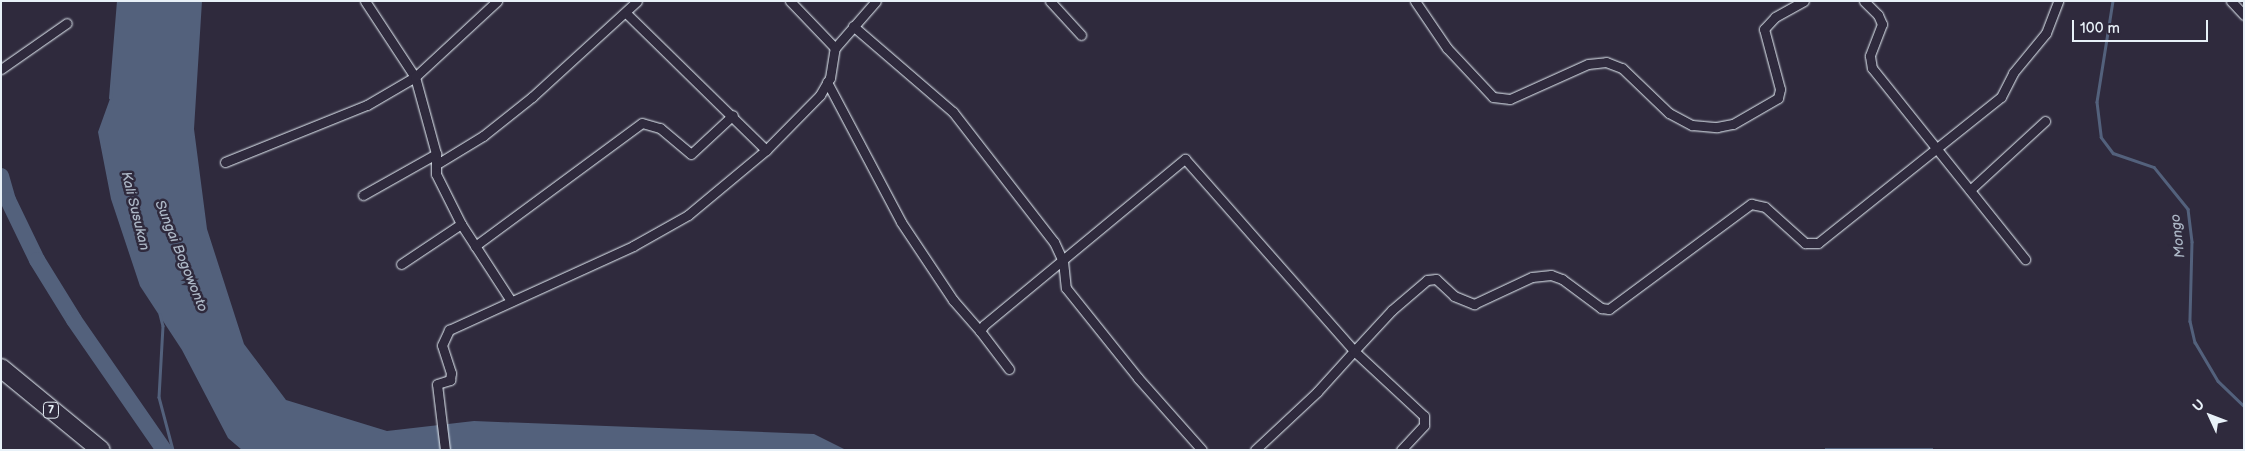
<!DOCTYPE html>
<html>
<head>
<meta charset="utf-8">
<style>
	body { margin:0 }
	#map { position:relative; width:2245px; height:451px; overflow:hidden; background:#2f2a3d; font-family:"Balsamiq Sans",sans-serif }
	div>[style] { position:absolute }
	.water>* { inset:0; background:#53617c; transform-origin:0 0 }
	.stream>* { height:2.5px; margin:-1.25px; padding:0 1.25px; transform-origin:1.25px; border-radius:1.25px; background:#53617c }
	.river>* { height:16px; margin:-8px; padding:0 8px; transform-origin:8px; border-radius:8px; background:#53617c }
	.roads { filter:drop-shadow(0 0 1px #e8f1f8) drop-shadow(0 0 1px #e8f1f8) }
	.street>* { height:9px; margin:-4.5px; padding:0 4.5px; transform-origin:4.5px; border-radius:4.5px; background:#2f2a3d }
	.highway>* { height:18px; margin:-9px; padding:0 9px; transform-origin:9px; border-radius:9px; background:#2f2a3d }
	span { translate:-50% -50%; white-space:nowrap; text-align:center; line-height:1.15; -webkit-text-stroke:5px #2f2a3d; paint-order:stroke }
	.shield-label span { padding:1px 4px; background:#2f2a3d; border:1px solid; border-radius:4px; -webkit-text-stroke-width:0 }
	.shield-label { font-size:11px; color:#e8f1f8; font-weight:700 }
	.water-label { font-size:14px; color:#acb7c6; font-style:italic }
	.frame { position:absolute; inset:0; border:2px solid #e8f1f8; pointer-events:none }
	.north { position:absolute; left:2185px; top:391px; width:50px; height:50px; -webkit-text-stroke:4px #2f2a3d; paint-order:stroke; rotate:313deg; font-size:14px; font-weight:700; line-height:20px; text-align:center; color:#e8f1f8 }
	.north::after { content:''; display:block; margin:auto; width:18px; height:22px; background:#e8f1f8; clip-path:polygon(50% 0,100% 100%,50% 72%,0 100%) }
	.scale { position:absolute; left:2072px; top:20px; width:136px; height:22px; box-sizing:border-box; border:2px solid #e8f1f8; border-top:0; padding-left:6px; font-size:15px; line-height:18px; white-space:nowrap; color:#e8f1f8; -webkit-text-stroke:4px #2f2a3d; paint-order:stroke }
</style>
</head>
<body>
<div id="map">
	<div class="water">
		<div style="clip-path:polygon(119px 1px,202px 1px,194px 129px,207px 229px,244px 344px,286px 400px,387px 431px,474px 421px,814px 434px,846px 450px,242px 450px,228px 438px,182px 350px,140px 286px,111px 199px,98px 132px,111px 96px)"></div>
		<div style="left:1825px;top:448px;width:108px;height:5px"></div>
	</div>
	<div class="stream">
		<div style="left:2113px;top:1px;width:102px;rotate:99deg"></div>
		<div style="left:2097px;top:102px;width:35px;rotate:83deg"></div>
		<div style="left:2101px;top:137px;width:20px;rotate:53deg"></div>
		<div style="left:2113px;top:153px;width:43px;rotate:18.9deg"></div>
		<div style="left:2154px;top:167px;width:54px;rotate:51deg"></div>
		<div style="left:2188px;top:209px;width:33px;rotate:83deg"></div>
		<div style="left:2192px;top:242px;width:79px;rotate:91.5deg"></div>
		<div style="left:2190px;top:321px;width:22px;rotate:77deg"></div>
		<div style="left:2195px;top:342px;width:45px;rotate:59.5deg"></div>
		<div style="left:2218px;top:381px;width:36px;rotate:44deg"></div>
		<div style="left:110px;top:98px;width:97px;rotate:-85.3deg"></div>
		<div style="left:160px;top:314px;width:12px;rotate:76deg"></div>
		<div style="left:163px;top:326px;width:71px;rotate:93.2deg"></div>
		<div style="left:159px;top:397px;width:55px;rotate:75.2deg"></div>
	</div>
	<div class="river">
		<div style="left:1px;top:176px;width:25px;rotate:74deg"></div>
		<div style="left:8px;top:200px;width:67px;rotate:64.2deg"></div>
		<div style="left:37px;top:260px;width:70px;rotate:58.3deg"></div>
		<div style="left:74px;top:320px;width:158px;rotate:55.3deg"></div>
	</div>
	<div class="roads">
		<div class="street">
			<div style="left:365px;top:1px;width:91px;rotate:56.7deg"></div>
			<div style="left:415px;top:77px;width:80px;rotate:74.7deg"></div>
			<div style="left:436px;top:154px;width:20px;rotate:90deg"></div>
			<div style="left:436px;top:174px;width:56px;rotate:63.4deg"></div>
			<div style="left:461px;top:224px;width:72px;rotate:146.3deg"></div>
			<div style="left:790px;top:1px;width:65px;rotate:46.2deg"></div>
			<div style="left:835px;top:48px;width:62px;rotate:-48.9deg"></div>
			<div style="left:1050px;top:1px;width:46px;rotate:47.6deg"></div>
			<div style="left:1415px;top:1px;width:57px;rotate:55.8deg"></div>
			<div style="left:1447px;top:48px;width:67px;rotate:46.8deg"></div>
			<div style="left:1493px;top:97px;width:17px;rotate:7deg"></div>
			<div style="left:1510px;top:99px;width:85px;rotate:-24.2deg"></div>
			<div style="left:1588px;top:64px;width:18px;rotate:-6deg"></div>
			<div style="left:1606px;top:62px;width:17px;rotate:21deg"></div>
			<div style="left:1622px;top:68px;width:65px;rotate:43.8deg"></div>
			<div style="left:1669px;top:113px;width:26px;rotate:28deg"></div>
			<div style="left:1692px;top:125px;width:25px;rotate:5deg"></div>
			<div style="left:1717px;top:127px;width:16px;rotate:-11deg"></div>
			<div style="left:1733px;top:124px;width:52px;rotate:-30deg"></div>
			<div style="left:1778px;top:98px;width:9px;rotate:-77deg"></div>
			<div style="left:1780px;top:89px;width:62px;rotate:-104.9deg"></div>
			<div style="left:1764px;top:29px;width:16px;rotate:-47deg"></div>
			<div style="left:1775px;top:17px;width:33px;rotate:-29deg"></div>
			<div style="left:1864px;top:1px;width:20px;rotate:45deg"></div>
			<div style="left:1878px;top:15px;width:10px;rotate:66deg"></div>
			<div style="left:1882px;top:24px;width:34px;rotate:111deg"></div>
			<div style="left:1870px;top:56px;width:12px;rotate:81deg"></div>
			<div style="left:1872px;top:68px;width:245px;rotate:51.3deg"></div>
			<div style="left:2231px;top:1px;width:19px;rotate:47deg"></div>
			<div style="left:626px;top:13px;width:196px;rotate:44.4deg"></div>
			<div style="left:853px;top:26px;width:132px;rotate:40.7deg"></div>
			<div style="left:953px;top:112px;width:165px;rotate:52.2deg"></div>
			<div style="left:1054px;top:242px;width:21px;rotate:65deg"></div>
			<div style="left:1063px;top:261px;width:27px;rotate:84deg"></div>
			<div style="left:1066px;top:288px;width:115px;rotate:51.3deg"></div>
			<div style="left:1138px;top:378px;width:96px;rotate:48.4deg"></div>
			<div style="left:1px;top:69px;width:80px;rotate:-34.9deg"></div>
			<div style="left:827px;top:82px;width:158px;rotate:62.1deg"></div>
			<div style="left:901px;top:222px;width:94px;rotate:56.3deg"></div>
			<div style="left:953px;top:300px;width:41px;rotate:48.9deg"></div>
			<div style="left:225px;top:162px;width:153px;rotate:-21.9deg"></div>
			<div style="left:367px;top:105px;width:56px;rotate:-30.3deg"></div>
			<div style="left:415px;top:77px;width:112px;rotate:-42.8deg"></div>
			<div style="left:437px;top:164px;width:54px;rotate:-31.3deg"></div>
			<div style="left:483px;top:136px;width:63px;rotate:-38.5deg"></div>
			<div style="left:532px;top:97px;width:142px;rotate:-42.4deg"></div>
			<div style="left:1970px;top:190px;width:102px;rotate:-42.6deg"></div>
			<div style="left:363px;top:195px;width:84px;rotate:-29.3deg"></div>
			<div style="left:461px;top:224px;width:92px;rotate:57deg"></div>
			<div style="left:475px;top:246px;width:207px;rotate:-36.4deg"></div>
			<div style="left:642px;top:123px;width:19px;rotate:16deg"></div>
			<div style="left:660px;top:128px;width:40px;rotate:40deg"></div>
			<div style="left:691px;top:154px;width:57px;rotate:-42.9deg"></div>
			<div style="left:1009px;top:369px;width:48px;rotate:-127.3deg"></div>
			<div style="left:980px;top:331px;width:7px;rotate:-56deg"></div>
			<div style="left:984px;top:325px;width:261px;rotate:-39.6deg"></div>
			<div style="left:1185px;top:159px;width:256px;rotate:48.6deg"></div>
			<div style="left:1354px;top:351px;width:55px;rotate:132.1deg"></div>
			<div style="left:1317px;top:392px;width:85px;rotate:136.9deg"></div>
			<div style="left:445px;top:450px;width:66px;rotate:-96.9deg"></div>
			<div style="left:437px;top:384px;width:14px;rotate:-17deg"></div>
			<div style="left:450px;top:380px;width:7px;rotate:-82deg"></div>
			<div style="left:451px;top:373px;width:29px;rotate:-108deg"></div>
			<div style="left:442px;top:345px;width:17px;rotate:-65deg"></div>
			<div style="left:449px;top:330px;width:202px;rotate:-24.5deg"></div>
			<div style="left:633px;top:246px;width:63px;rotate:-29.4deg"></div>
			<div style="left:688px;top:215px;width:102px;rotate:-39.8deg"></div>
			<div style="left:766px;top:150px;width:77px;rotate:-45.5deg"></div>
			<div style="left:820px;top:95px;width:20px;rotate:-60deg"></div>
			<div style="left:830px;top:78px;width:30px;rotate:-81deg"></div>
			<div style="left:1401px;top:450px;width:34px;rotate:-47deg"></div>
			<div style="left:1424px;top:425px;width:9px;rotate:-90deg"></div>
			<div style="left:1424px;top:416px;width:96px;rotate:-137.1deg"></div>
			<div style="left:1354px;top:351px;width:56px;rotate:-47.2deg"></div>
			<div style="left:1392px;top:310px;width:46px;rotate:-40.6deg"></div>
			<div style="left:1427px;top:280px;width:9px;rotate:-6deg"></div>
			<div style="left:1436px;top:279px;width:25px;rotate:43deg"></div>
			<div style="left:1454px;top:296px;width:22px;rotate:22deg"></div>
			<div style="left:1474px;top:304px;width:64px;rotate:-25deg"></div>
			<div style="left:1532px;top:277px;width:19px;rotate:-6deg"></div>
			<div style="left:1551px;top:275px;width:12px;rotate:20deg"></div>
			<div style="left:1562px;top:279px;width:49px;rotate:36.6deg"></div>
			<div style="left:1601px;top:308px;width:8px;rotate:7deg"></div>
			<div style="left:1609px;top:309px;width:177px;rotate:-36.5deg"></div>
			<div style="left:1751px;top:204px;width:14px;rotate:12deg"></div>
			<div style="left:1765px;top:207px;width:54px;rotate:42deg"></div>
			<div style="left:1805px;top:243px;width:13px"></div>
			<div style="left:1818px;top:243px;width:234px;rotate:-38.6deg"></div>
			<div style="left:2001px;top:97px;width:27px;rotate:-63deg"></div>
			<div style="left:2013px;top:73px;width:52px;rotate:-50.5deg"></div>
			<div style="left:2046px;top:33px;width:34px;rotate:-69deg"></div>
		</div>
		<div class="highway">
			<div style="left:1px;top:368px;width:129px;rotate:39.4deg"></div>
		</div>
	</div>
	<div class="shield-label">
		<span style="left:51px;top:410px">7</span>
	</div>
	<div class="water-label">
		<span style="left:135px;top:211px;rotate:76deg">Kali Susukan</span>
		<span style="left:2178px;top:236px;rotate:-97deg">Mongo</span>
		<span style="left:181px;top:256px;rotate:68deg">Sungai Bogowonto</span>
	</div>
	<div class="frame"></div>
	<div class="north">U</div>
	<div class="scale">100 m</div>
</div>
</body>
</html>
